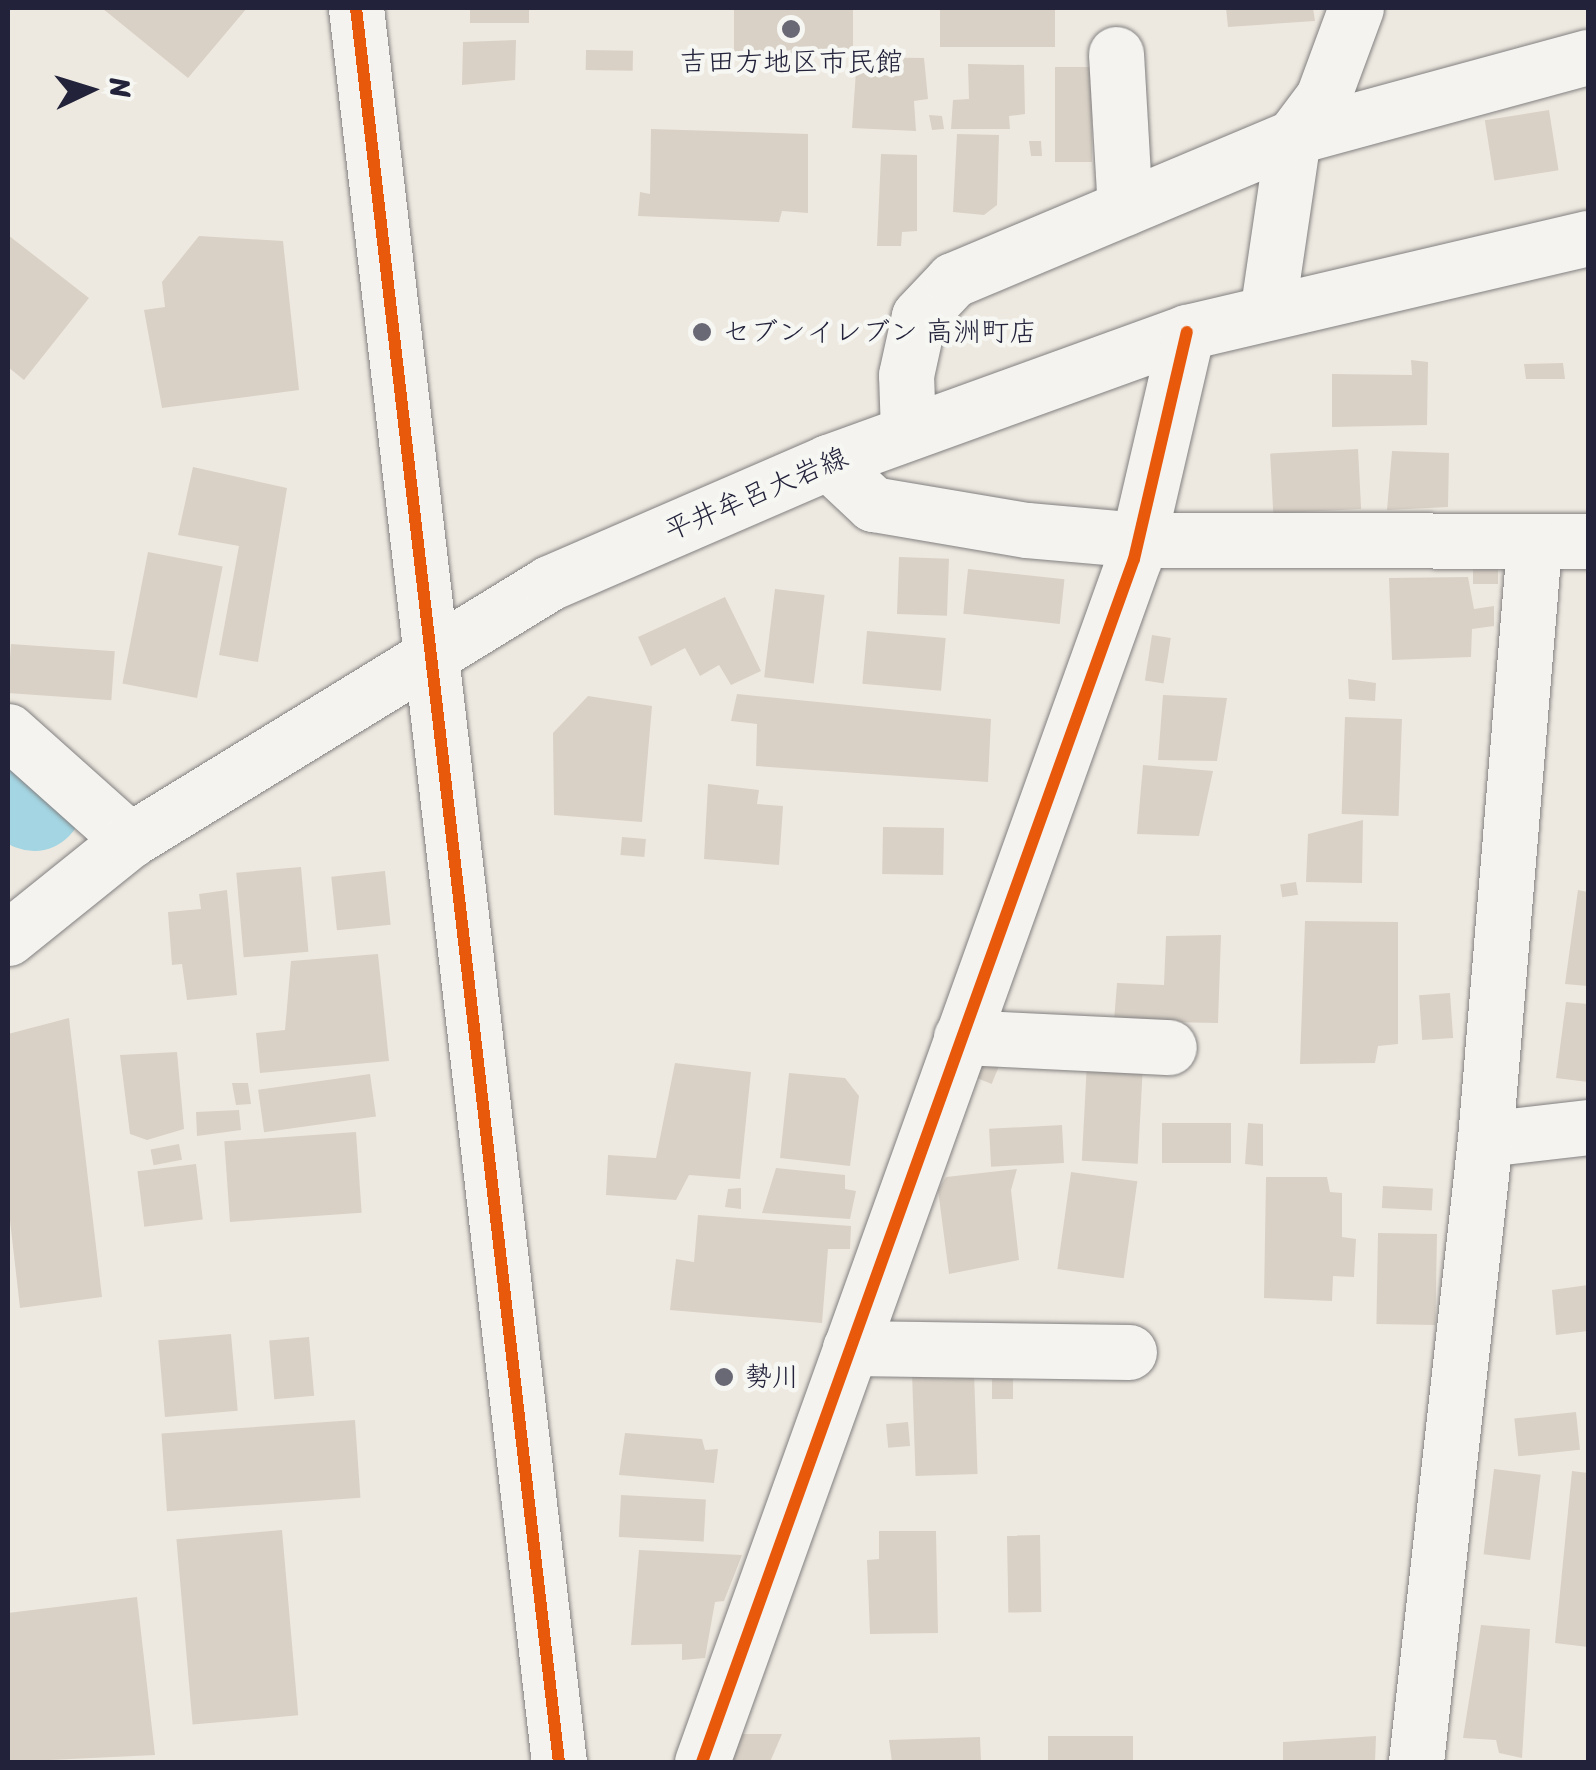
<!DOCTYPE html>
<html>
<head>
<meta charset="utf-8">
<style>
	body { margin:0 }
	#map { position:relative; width:1596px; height:1770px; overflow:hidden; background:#eee9e0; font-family:Sriracha,"Klee One",sans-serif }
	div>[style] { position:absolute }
	.river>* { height:98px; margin:-49px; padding:0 49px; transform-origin:49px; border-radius:49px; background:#a3d5e2 }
	.building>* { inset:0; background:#d9d1c6; transform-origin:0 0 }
	.roads { filter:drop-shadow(0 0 2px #828081) drop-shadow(0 0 2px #828081) }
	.minor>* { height:55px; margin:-27.5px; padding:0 27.5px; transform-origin:27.5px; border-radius:27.5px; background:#f4f3f0 }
	.major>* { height:55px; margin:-27.5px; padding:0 27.5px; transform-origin:27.5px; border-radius:27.5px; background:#f4f3f0 }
	.cycleway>* { height:12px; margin:-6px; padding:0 6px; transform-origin:6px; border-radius:6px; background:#e8590c }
	.dots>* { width:28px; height:28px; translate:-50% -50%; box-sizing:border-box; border:5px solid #f6f6f2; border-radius:50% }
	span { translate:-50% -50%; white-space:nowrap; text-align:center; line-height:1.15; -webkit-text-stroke:9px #f6f6f2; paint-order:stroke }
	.poi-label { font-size:28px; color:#22223b }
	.left { translate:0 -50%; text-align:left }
	.street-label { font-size:28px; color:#22223b }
	.frame { position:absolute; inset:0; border:10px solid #22223b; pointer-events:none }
	.north { position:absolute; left:40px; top:40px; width:100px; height:100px; -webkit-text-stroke:8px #f6f6f2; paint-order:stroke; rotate:86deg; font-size:28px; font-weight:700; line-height:40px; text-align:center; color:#22223b }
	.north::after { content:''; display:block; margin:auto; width:35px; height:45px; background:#22223b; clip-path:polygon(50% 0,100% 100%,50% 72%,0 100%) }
</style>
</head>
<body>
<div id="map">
	<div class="river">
		<div style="left:8px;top:777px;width:36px;rotate:44deg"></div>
	</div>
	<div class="building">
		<div style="clip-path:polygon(102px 8px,247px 8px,188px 78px)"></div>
		<div style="left:470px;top:8px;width:59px;height:15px"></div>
		<div style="left:734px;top:8px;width:119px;height:45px"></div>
		<div style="left:940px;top:8px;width:115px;height:39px"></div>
		<div style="clip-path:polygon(1226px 8px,1313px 8px,1315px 21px,1228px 27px)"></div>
		<div style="clip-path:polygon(516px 40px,515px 80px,462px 85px,463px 42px)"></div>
		<div style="left:586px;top:50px;width:47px;height:20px;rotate:1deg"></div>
		<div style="clip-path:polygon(857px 57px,924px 58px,928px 99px,914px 101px,916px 131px,852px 128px)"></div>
		<div style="clip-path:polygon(968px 64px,1024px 65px,1025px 114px,1009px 116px,1010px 129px,951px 129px,953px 100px,969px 99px)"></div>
		<div style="left:1055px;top:67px;width:37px;height:95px"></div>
		<div style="left:1549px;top:110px;width:61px;height:65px;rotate:81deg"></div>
		<div style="clip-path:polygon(929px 115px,942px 116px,944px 129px,932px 130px)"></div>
		<div style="clip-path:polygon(651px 129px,808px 134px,808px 213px,782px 211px,779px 222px,638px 216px,640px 192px,650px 194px)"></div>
		<div style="clip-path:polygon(957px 134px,999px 135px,997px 205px,984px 215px,953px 212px)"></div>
		<div style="clip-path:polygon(1029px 141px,1041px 141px,1042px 156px,1031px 156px)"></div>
		<div style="clip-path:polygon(881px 154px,917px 155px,917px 231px,902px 232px,901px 246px,877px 246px)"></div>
		<div style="clip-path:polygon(8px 235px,89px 298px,24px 380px,8px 367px)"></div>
		<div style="clip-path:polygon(199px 236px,283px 241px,299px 390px,162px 408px,144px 310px,165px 307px,162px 282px)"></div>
		<div style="clip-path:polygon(1411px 360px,1428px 362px,1427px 425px,1332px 427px,1332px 374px,1412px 375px)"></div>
		<div style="clip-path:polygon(1563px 363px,1565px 379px,1526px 379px,1524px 364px)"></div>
		<div style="left:1358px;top:449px;width:60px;height:88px;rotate:87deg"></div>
		<div style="clip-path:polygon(1392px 451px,1449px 453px,1448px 507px,1387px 510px)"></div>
		<div style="clip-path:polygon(193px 467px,287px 488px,258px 662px,219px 655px,239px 546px,178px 535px)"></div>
		<div style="left:148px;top:552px;width:76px;height:134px;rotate:11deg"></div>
		<div style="left:899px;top:557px;width:50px;height:57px;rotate:2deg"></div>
		<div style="left:1473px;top:563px;width:25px;height:21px"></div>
		<div style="left:968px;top:569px;width:97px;height:45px;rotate:6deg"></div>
		<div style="clip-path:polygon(1468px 577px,1474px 609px,1494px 606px,1494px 626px,1472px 629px,1471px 657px,1392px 660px,1389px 578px)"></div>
		<div style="left:775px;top:589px;width:50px;height:89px;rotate:7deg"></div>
		<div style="clip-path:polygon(725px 597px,761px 671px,731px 685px,719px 665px,700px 676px,685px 648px,651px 666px,638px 637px)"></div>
		<div style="left:867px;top:631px;width:79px;height:53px;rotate:5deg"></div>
		<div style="left:1152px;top:635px;width:19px;height:46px;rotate:9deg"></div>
		<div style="left:11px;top:644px;width:104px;height:49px;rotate:4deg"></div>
		<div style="clip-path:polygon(1348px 679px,1376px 683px,1375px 701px,1349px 699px)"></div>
		<div style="clip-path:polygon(737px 694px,991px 719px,988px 782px,756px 766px,757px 724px,731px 721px)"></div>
		<div style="clip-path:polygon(1163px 695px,1227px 698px,1217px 761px,1158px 760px)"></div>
		<div style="clip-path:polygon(588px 696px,652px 706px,642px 822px,554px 815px,553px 733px)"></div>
		<div style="left:1345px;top:717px;width:57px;height:97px;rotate:2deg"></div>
		<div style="clip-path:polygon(1143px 765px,1213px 771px,1199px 836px,1137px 834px)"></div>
		<div style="clip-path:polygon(708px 784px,759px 790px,757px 804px,783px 806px,779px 865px,704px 859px)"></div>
		<div style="clip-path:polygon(1363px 820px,1362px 883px,1306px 882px,1308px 834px)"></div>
		<div style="left:883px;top:827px;width:61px;height:47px;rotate:1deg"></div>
		<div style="left:622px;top:837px;width:24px;height:18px;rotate:5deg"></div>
		<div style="left:301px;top:867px;width:85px;height:65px;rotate:85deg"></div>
		<div style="left:385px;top:871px;width:54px;height:54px;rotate:84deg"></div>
		<div style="left:1296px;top:882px;width:13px;height:16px;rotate:81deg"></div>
		<div style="clip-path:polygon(227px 890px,237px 995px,187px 1000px,182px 964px,172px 965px,168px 912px,201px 909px,199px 894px)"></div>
		<div style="clip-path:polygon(1578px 890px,1588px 892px,1588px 986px,1565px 984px)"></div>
		<div style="clip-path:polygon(1305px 921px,1398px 922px,1398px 1044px,1378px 1046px,1375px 1063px,1300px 1064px)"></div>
		<div style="clip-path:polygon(1221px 935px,1218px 1023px,1114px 1021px,1117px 983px,1164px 985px,1166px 936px)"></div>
		<div style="clip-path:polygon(378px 954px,389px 1061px,260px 1073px,256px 1033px,285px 1030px,291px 961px)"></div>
		<div style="left:1450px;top:993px;width:45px;height:31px;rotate:86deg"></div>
		<div style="clip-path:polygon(1566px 1002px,1588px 1004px,1588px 1082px,1556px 1078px)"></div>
		<div style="clip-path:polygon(69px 1018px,102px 1297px,20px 1308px,8px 1203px,8px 1034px)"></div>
		<div style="clip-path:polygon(177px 1052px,184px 1129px,147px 1140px,130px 1134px,120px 1055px)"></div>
		<div style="left:984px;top:1055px;width:18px;height:24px;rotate:22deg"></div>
		<div style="left:1087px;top:1062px;width:56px;height:99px;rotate:3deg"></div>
		<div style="clip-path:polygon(675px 1063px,751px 1072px,740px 1179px,689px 1175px,676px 1200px,606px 1195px,608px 1155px,656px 1158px)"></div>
		<div style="clip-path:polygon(789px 1073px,845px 1078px,859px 1096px,850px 1166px,780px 1158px)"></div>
		<div style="left:370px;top:1074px;width:43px;height:113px;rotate:82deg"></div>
		<div style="clip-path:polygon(232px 1083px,248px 1083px,251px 1104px,236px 1105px)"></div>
		<div style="clip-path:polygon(239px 1110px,241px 1130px,197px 1136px,196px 1112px)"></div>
		<div style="left:1162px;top:1123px;width:69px;height:40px"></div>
		<div style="clip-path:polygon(1248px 1123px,1263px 1124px,1263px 1166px,1245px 1164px)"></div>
		<div style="left:1062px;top:1125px;width:38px;height:73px;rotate:87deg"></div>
		<div style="left:356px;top:1132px;width:81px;height:132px;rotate:86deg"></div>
		<div style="left:179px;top:1144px;width:16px;height:29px;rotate:79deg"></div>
		<div style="left:196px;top:1164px;width:56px;height:59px;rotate:83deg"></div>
		<div style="clip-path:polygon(776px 1168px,845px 1175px,845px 1189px,856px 1191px,850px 1219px,762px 1213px)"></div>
		<div style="clip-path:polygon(1017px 1169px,1011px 1190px,1019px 1260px,949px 1274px,938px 1190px,946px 1177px)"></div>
		<div style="left:1071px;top:1172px;width:67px;height:98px;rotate:8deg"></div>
		<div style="clip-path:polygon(1266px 1177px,1327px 1177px,1330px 1192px,1342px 1193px,1342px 1237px,1356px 1239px,1354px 1277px,1333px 1276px,1332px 1301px,1264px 1298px)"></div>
		<div style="left:1383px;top:1186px;width:50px;height:22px;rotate:3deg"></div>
		<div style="clip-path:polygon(741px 1188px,741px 1209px,725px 1207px,728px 1189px)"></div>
		<div style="clip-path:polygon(698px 1215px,851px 1226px,850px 1249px,828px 1249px,822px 1323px,670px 1310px,676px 1259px,694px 1262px)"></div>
		<div style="left:1378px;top:1233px;width:59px;height:91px;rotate:1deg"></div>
		<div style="clip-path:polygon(1588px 1285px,1588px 1331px,1556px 1335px,1552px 1290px)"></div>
		<div style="left:231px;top:1334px;width:77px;height:73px;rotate:85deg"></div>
		<div style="left:309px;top:1337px;width:59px;height:40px;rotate:85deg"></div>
		<div style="left:974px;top:1372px;width:102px;height:62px;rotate:88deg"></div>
		<div style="left:992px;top:1379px;width:21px;height:20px"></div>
		<div style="left:1576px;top:1412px;width:38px;height:62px;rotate:84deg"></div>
		<div style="left:355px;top:1420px;width:78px;height:194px;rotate:86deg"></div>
		<div style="left:908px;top:1422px;width:24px;height:22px;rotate:85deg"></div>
		<div style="clip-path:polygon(625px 1433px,702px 1439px,705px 1450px,718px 1449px,714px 1483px,619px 1475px)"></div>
		<div style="left:1494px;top:1469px;width:47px;height:86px;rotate:7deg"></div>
		<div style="clip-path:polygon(1572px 1471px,1588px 1473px,1588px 1647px,1555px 1643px)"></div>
		<div style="left:621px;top:1495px;width:85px;height:42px;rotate:3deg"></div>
		<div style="left:282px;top:1530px;width:186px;height:106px;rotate:85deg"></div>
		<div style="clip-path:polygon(879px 1531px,936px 1531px,938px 1633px,870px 1634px,867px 1560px,879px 1559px)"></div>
		<div style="left:1040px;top:1535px;width:77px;height:33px;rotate:89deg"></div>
		<div style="clip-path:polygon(639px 1550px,742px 1555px,724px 1601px,715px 1602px,705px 1658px,682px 1660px,682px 1644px,631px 1645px)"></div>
		<div style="clip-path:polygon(137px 1597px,155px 1755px,8px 1762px,8px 1613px)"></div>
		<div style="clip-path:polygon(1481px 1625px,1530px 1629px,1522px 1758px,1499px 1753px,1496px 1740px,1463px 1738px)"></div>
		<div style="clip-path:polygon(740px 1734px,782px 1734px,770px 1762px,732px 1762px)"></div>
		<div style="left:1048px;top:1736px;width:85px;height:26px"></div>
		<div style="clip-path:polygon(1376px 1736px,1375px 1762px,1283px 1762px,1283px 1742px)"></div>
		<div style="clip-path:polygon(980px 1737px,981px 1762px,892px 1762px,889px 1740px)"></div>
	</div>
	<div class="roads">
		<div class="minor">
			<div style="left:356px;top:8px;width:1766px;rotate:83.4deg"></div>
			<div style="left:1116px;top:54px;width:154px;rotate:86.7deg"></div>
			<div style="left:1268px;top:307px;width:172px;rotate:-81.6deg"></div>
			<div style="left:1293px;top:137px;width:50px;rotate:-53.1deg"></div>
			<div style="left:1323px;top:97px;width:95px;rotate:-69.7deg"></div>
			<div style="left:908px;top:431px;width:56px;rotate:-92deg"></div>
			<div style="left:906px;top:375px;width:60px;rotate:-77.6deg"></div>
			<div style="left:919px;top:316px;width:50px;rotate:-46.6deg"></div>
			<div style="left:953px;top:280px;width:369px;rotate:-22.8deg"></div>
			<div style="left:1293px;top:137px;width:306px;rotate:-15.2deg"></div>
			<div style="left:828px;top:462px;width:62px;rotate:43deg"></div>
			<div style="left:873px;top:504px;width:156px;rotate:9.6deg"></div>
			<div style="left:1027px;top:530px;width:112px;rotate:5.1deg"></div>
			<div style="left:1139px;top:540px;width:449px;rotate:0.1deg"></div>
			<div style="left:8px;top:731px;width:164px;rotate:41.8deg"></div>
			<div style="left:961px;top:1037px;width:208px;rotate:2.8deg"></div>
			<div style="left:1485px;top:1139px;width:104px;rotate:-6.6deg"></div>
			<div style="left:850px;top:1348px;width:279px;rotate:0.8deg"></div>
			<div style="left:702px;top:1762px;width:1278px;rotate:-70.25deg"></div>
			<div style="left:1134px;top:559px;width:233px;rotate:-76.9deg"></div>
			<div style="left:1416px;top:1762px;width:627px;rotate:-83.68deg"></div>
			<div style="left:1485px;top:1139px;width:595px;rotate:-85.28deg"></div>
		</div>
		<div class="major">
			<div style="left:8px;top:938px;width:156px;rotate:-38.8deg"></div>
			<div style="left:130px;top:840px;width:492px;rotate:-31.5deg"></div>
			<div style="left:549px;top:583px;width:304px;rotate:-23.4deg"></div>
			<div style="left:828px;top:462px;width:382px;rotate:-19.9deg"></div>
			<div style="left:1187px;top:332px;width:412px;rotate:-13.2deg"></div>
		</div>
	</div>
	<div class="cycleway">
		<div style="left:356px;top:8px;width:1766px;rotate:83.4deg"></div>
		<div style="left:702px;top:1762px;width:1278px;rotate:-70.25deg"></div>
		<div style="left:1134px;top:559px;width:233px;rotate:-76.9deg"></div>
	</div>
	<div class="dots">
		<div style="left:791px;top:29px;background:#696875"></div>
		<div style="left:702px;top:332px;background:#696875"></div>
		<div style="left:724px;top:1377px;background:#696875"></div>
	</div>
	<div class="poi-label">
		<span style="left:791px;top:62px">吉田方地区市民館</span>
		<span class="left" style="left:722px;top:332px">セブンイレブン 高洲町店</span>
		<span class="left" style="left:744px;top:1377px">勢川</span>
	</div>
	<div class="street-label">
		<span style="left:756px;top:494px;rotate:-23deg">平井牟呂大岩線</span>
	</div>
	<div class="frame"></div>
	<div class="north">N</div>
</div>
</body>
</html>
